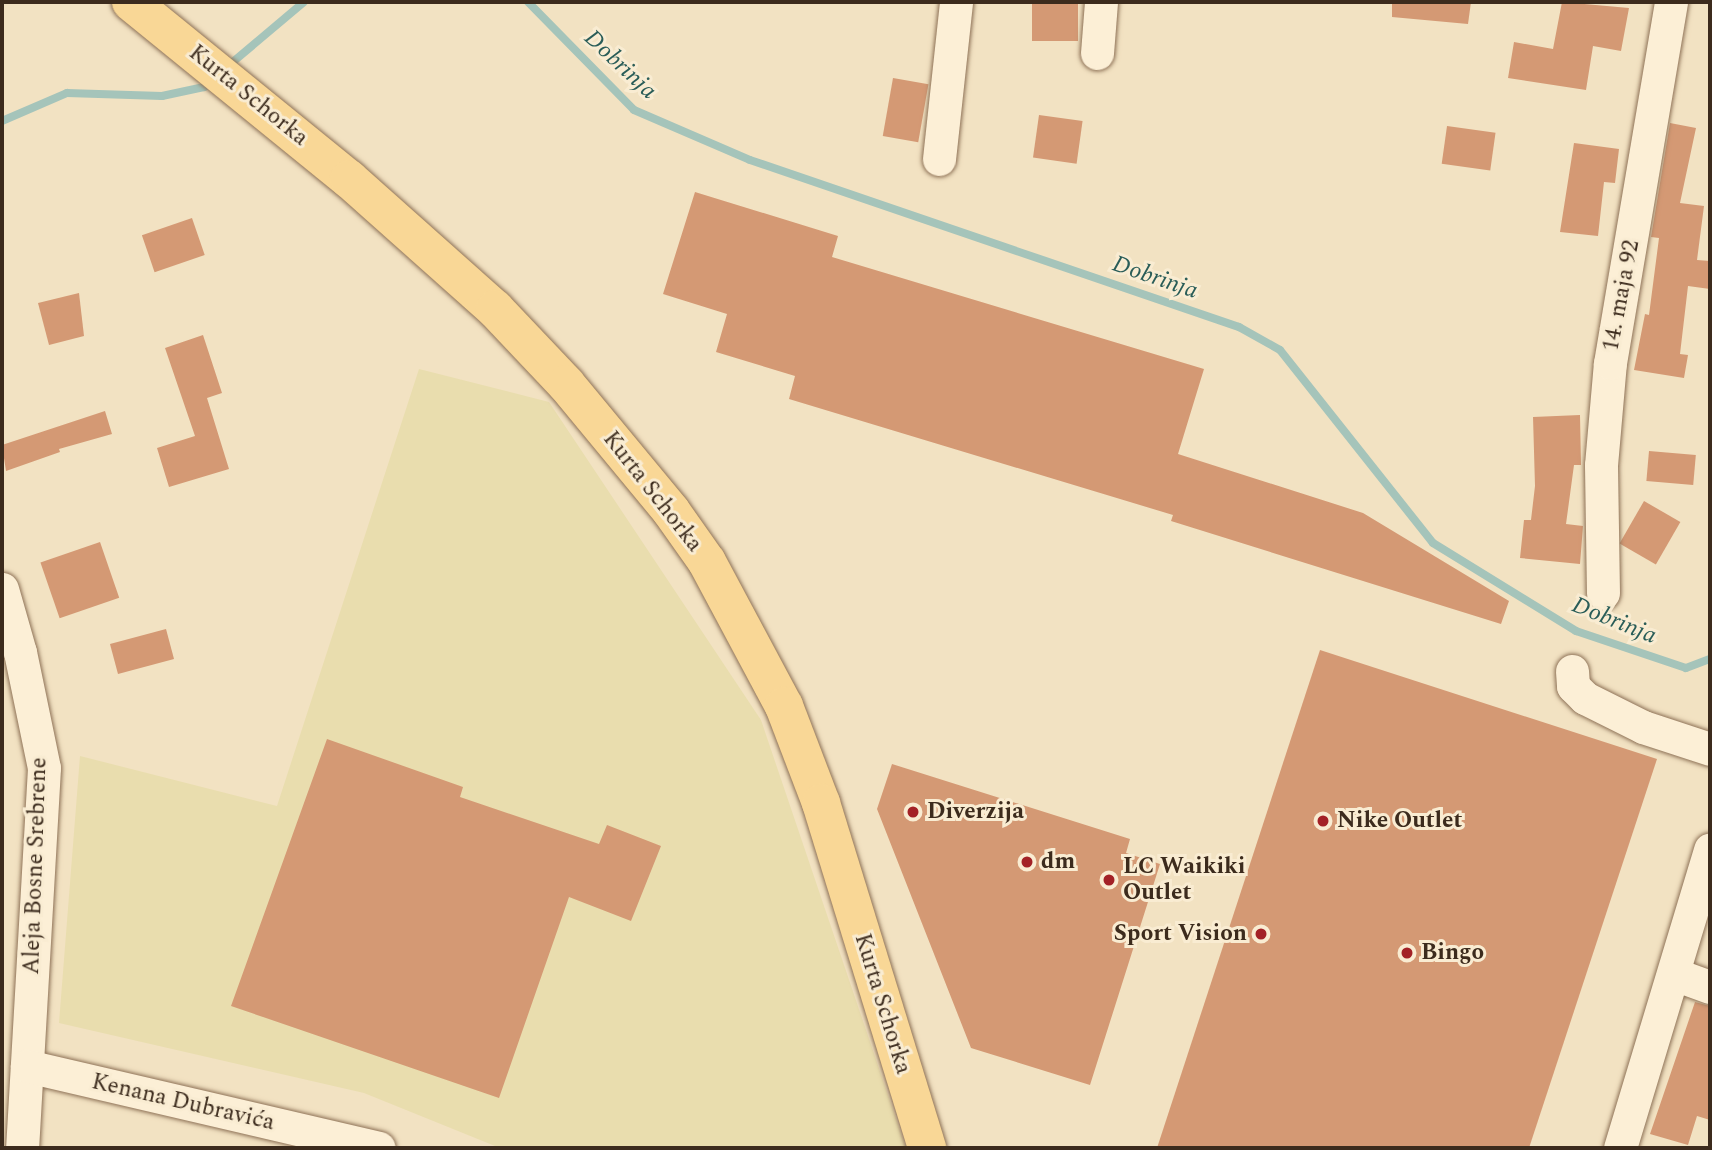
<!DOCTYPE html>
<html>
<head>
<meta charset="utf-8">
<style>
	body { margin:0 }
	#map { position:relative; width:1712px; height:1150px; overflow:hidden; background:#f2e2c2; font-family:Spectral,serif }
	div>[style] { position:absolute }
	.farmland>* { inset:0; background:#e9ddae }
	.stream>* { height:8px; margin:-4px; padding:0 4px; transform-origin:4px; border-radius:4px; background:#a5c4ba }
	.building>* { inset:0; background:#d49974; transform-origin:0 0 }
	.roads { filter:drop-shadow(0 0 2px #8e7257) drop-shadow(0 0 2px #8e7257) }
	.minor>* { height:33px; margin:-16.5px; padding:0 16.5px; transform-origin:16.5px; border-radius:16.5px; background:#fcefd6 }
	.major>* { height:38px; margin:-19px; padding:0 19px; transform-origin:19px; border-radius:19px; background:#f9d796 }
	.dots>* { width:19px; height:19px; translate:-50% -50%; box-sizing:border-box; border:4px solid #f9ecd2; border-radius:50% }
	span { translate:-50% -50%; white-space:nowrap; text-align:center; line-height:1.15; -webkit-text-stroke:6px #f9ecd2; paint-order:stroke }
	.street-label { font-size:23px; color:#3c2b1d }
	.poi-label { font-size:23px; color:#3c2b1d; font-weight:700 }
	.left { translate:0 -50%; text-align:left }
	.right { translate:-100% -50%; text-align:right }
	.water-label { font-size:24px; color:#2a5d58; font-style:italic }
	.frame { position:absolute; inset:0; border:4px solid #3c2b1d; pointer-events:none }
</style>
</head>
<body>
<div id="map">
	<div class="farmland">
		<div style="clip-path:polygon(419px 369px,549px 402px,761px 720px,906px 1148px,500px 1148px,364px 1093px,59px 1023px,80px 756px,277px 806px)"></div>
	</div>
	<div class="stream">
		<div style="left:528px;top:2px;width:151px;rotate:45.5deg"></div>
		<div style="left:634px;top:110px;width:126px;rotate:23.3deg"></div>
		<div style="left:750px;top:160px;width:517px;rotate:18.86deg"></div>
		<div style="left:1239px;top:327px;width:47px;rotate:29.3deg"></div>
		<div style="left:1280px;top:350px;width:246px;rotate:51.6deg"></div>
		<div style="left:1433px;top:543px;width:168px;rotate:31.6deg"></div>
		<div style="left:1576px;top:631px;width:116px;rotate:18.6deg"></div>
		<div style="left:1686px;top:668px;width:26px;rotate:-21deg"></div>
		<div style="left:228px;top:66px;width:99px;rotate:-40.1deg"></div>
		<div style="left:2px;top:121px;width:71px;rotate:-23.3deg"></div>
		<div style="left:67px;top:93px;width:95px;rotate:1.8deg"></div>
		<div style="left:162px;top:96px;width:43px;rotate:-12.1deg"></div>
		<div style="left:204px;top:87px;width:9px;rotate:-41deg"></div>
	</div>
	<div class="building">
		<div style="left:1032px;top:2px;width:46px;height:39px"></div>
		<div style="clip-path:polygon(1392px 2px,1471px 2px,1468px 24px,1392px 17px)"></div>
		<div style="clip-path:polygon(1562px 2px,1629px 8px,1621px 51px,1593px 46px,1586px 90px,1508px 78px,1514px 42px,1553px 49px)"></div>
		<div style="left:893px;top:78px;width:36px;height:59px;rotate:10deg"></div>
		<div style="left:1039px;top:115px;width:44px;height:43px;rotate:8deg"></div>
		<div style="clip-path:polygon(1670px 123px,1696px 128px,1680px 203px,1704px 206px,1697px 260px,1710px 261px,1710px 289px,1688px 286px,1680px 354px,1688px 355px,1684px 378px,1634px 370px,1645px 314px,1649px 315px,1659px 238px,1651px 237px)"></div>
		<div style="left:1447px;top:126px;width:49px;height:38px;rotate:8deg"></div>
		<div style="clip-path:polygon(1574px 143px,1619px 149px,1615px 183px,1604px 182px,1598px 236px,1560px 232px)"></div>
		<div style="clip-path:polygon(695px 192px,838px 236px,832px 257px,1204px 369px,1178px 454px,1363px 513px,1509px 601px,1501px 624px,1171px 521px,1173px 515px,789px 399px,795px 376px,716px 352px,727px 314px,663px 294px)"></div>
		<div style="left:192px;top:218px;width:39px;height:53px;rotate:71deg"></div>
		<div style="clip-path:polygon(79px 293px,84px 336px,49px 345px,38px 303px)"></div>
		<div style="clip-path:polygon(203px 335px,222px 393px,207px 398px,229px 469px,169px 487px,157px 448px,195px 436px,165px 348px)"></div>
		<div style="clip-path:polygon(105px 411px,112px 434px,59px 449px,60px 452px,6px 471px,2px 445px)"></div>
		<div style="clip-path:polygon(1580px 415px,1581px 465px,1574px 465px,1566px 524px,1583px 526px,1580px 564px,1520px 558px,1524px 520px,1531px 520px,1535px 486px,1533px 417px)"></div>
		<div style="left:1649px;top:451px;width:47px;height:30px;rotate:5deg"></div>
		<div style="left:1644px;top:501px;width:42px;height:49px;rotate:30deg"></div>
		<div style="left:100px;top:542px;width:59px;height:63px;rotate:71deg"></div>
		<div style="left:166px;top:629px;width:31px;height:58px;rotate:75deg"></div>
		<div style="clip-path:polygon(1320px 650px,1657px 759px,1529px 1148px,1157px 1148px)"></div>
		<div style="clip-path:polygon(327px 739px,463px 787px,460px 797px,599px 844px,607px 825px,661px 846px,631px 921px,569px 897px,499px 1098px,231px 1006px)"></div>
		<div style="clip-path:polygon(892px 764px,1130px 839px,1126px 853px,1160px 864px,1090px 1085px,971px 1048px,877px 809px)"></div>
		<div style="clip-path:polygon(1695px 1002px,1710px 1006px,1710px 1120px,1697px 1116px,1688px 1145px,1650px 1134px)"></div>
	</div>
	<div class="roads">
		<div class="minor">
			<div style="left:1097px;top:53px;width:51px;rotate:-85.5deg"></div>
			<div style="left:939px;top:159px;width:158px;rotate:-83.8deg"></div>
			<div style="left:2px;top:589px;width:66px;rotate:74.1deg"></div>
			<div style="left:20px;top:652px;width:118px;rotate:78.3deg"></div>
			<div style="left:44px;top:768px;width:381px;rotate:93.3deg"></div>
			<div style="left:1603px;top:593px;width:128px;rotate:-90.9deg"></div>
			<div style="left:1601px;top:465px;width:102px;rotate:-85deg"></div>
			<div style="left:1610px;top:363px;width:366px;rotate:-80.4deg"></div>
			<div style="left:1572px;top:671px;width:15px;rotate:86deg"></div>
			<div style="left:1573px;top:686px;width:17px;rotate:45deg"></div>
			<div style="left:1585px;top:698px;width:65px;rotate:26.6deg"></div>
			<div style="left:1643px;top:727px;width:71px;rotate:18.2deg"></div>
			<div style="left:1674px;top:974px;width:38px;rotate:20deg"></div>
			<div style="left:27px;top:1066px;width:361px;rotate:13.1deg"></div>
			<div style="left:1620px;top:1148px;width:312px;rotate:-73.2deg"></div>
		</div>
		<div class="major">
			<div style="left:131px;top:2px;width:281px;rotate:39.1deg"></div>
			<div style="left:349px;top:179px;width:195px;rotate:41.7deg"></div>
			<div style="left:495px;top:309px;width:103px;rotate:46.6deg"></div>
			<div style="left:566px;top:384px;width:165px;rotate:50.4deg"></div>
			<div style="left:671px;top:511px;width:62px;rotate:54.8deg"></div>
			<div style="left:707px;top:562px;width:163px;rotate:61.9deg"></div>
			<div style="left:784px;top:706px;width:104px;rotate:69.1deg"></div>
			<div style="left:821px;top:803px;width:361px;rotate:72.9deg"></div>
		</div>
	</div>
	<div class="dots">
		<div style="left:913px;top:812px;background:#a32126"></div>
		<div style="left:1323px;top:821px;background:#a32126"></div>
		<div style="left:1027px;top:862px;background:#a32126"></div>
		<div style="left:1109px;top:880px;background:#a32126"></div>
		<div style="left:1261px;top:934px;background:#a32126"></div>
		<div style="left:1407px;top:953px;background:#a32126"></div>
	</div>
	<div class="street-label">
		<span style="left:248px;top:96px;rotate:39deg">Kurta Schorka</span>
		<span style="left:1622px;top:296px;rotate:-79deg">14. maja 92</span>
		<span style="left:652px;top:492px;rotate:52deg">Kurta Schorka</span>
		<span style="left:36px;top:866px;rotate:-88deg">Aleja Bosne Srebrene</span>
		<span style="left:882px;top:1004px;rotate:73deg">Kurta Schorka</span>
		<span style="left:183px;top:1103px;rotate:13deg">Kenana Dubravića</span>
	</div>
	<div class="poi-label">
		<span class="left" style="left:927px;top:812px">Diverzija</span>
		<span class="left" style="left:1337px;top:821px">Nike Outlet</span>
		<span class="left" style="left:1041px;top:862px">dm</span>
		<span class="left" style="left:1123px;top:880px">LC Waikiki<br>Outlet</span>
		<span class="right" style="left:1247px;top:934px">Sport Vision</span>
		<span class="left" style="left:1421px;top:953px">Bingo</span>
	</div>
	<div class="water-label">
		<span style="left:620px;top:65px;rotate:43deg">Dobrinja</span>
		<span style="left:1155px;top:278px;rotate:19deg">Dobrinja</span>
		<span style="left:1614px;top:621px;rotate:22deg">Dobrinja</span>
	</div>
	<div class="frame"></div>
</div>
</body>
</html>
